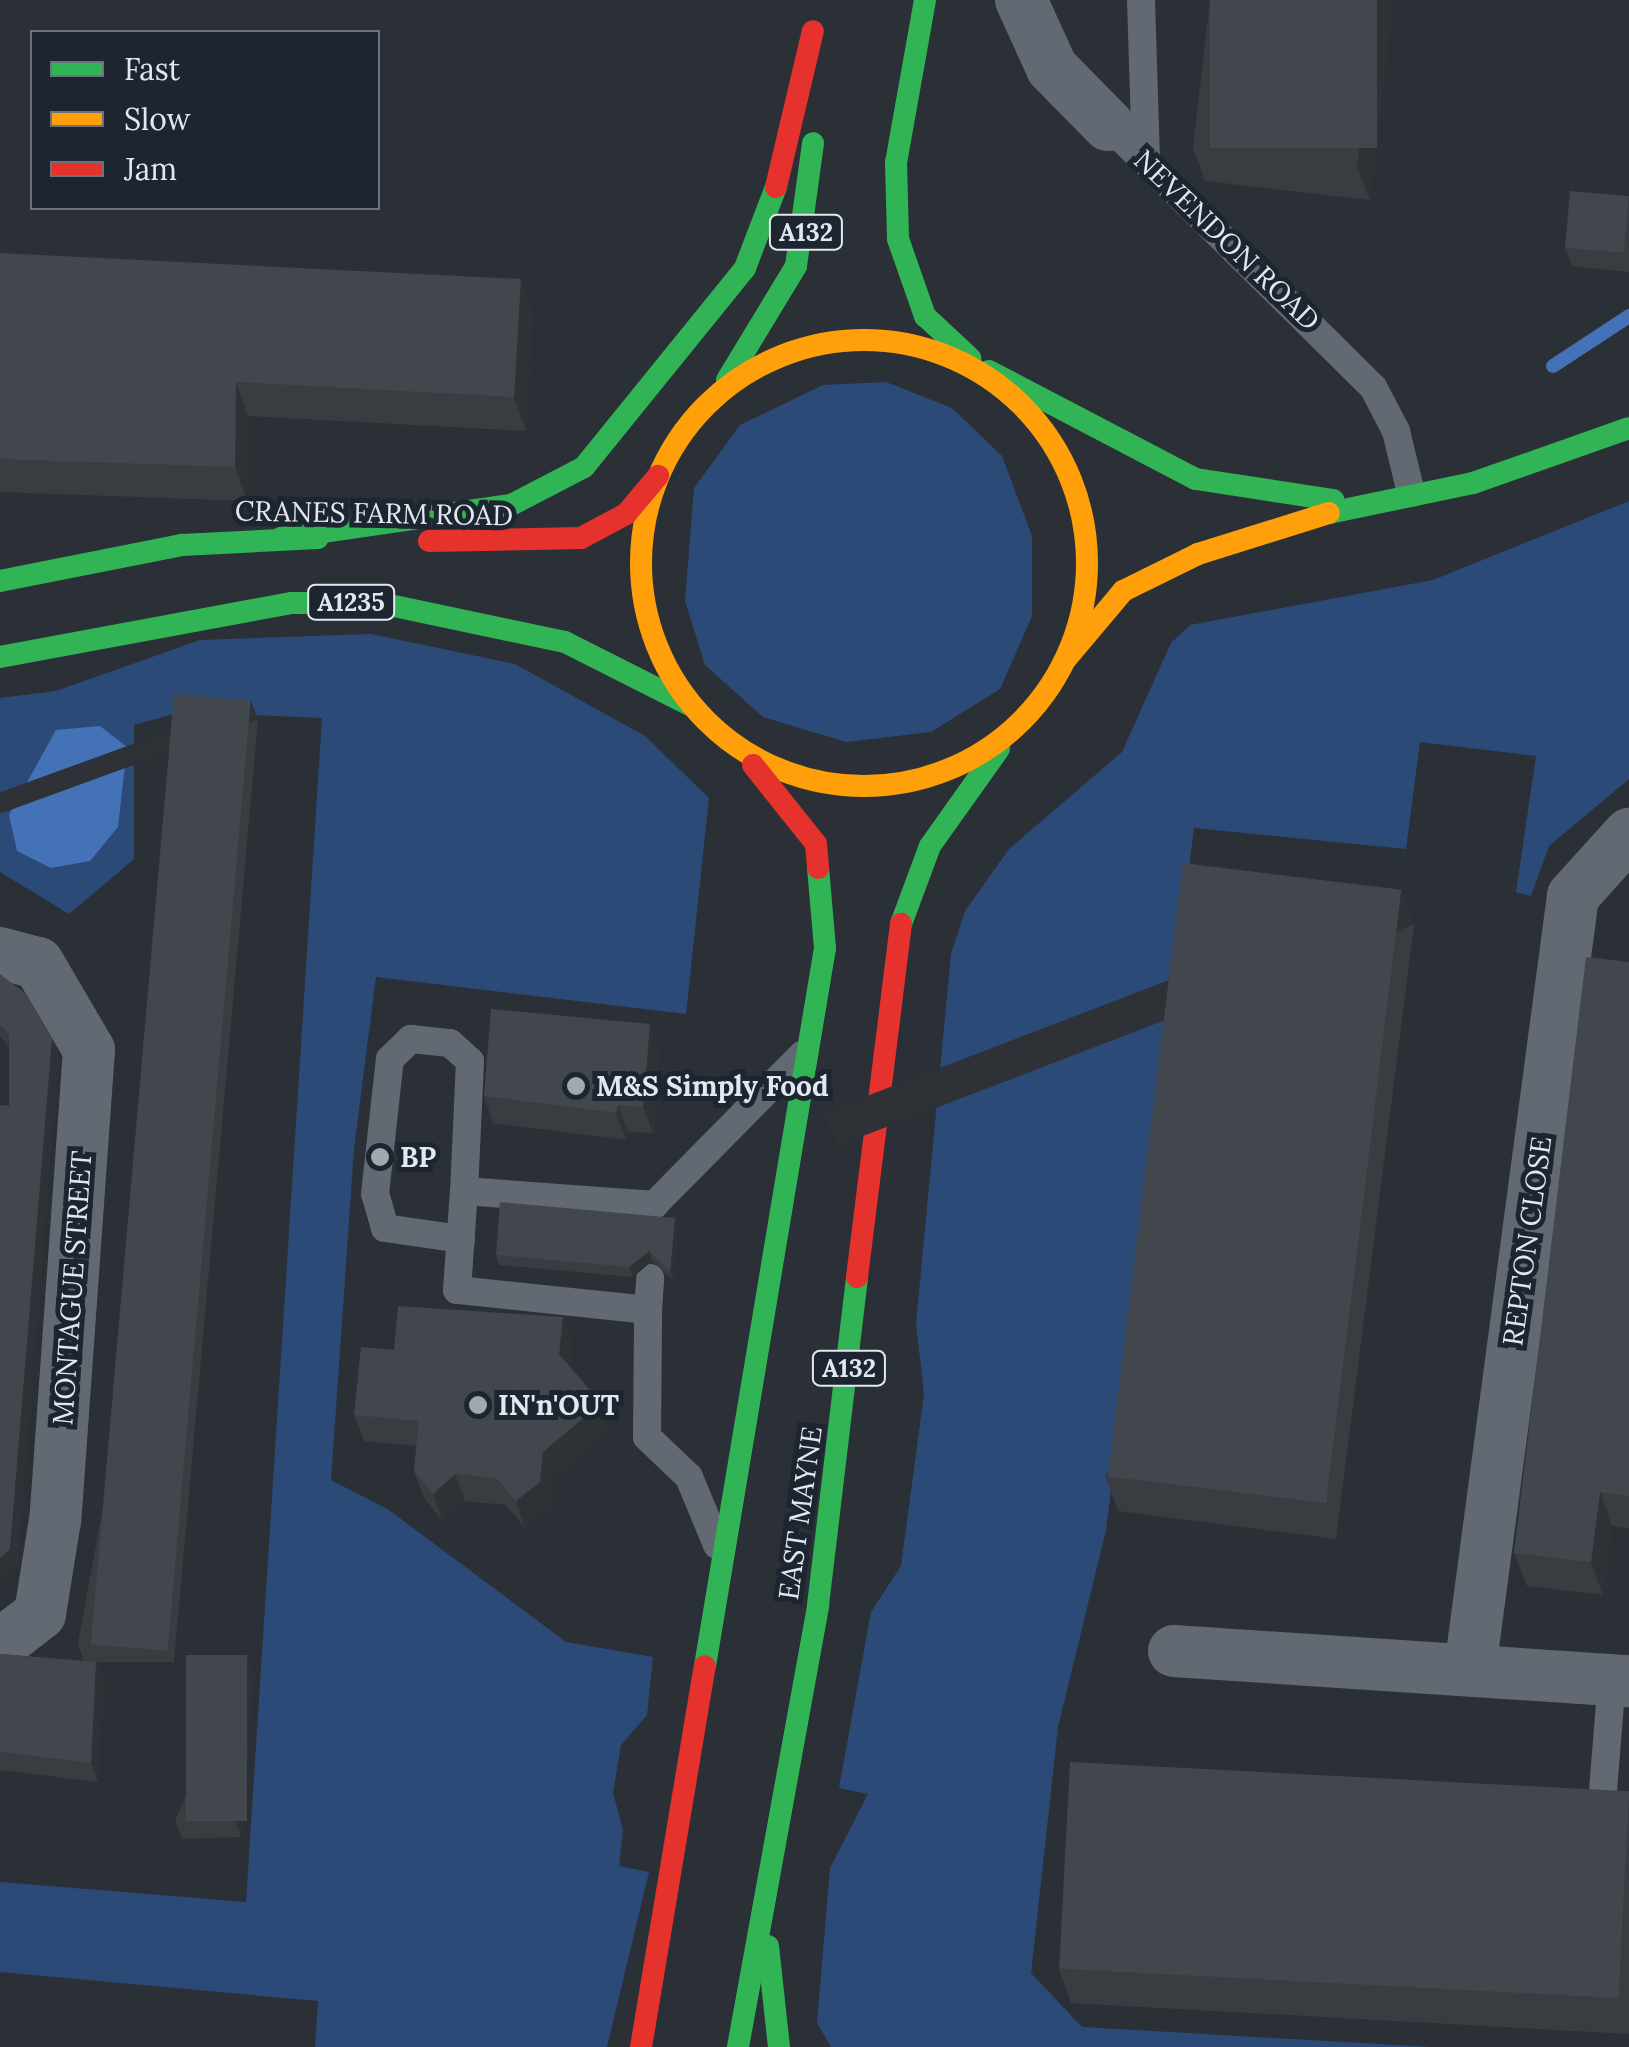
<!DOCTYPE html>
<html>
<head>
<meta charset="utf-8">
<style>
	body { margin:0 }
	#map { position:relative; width:1629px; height:2047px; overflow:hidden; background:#2b3036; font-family:Lora,serif }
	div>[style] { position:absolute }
	.green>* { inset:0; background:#2c4a77 }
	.water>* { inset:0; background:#4372b6 }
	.stream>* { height:14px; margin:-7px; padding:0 7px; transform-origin:7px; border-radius:7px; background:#4372b6 }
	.lane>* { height:28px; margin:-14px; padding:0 14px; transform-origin:14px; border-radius:14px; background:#626972 }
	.street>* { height:52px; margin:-26px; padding:0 26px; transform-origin:26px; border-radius:26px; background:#626972 }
	.fast>* { height:22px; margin:-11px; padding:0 11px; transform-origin:11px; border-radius:11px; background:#30b455 }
	.slow>* { height:22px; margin:-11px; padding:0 11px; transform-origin:11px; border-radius:11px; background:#ff9f0a }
	.slow>.ring { margin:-11px; padding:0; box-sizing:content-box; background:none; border:22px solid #ff9f0a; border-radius:50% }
	.jam>* { height:22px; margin:-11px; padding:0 11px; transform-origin:11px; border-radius:11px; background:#e5322d }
	.wall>* { inset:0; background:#393d42 }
	.shaded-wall>* { inset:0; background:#2e3236; transform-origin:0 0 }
	.building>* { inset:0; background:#42474d; transform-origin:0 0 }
	.dots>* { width:28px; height:28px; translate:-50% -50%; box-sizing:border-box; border:5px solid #1d2531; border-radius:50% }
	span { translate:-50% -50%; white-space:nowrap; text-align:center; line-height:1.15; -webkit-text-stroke:10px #1d2531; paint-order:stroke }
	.shield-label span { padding:2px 8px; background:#1d2531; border:2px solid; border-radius:8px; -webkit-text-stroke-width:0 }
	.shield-label { font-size:25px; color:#e2e8f0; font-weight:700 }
	.street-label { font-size:28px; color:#e2e8f0 }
	.poi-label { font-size:28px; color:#e2e8f0; font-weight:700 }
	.left { translate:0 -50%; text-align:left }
	.legend { position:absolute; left:30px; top:30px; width:350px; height:180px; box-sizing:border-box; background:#1d2531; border:2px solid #6c737d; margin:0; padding:12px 18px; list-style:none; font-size:30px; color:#e2e8f0 }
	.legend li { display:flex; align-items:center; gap:20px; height:50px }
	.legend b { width:50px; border:2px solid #6c737d }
</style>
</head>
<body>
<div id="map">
	<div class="green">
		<div style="clip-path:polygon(886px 382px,952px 408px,1002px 456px,1032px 536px,1032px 616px,1000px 689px,931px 732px,846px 742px,763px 717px,705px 665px,685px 601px,694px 488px,740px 425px,823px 385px)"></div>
		<div style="clip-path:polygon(1629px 501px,1629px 779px,1549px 846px,1531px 896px,1516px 892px,1536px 756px,1420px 742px,1406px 849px,1194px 828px,1106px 1530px,1058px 1727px,1031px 1973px,1082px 2027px,1431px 2047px,831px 2047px,817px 2023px,830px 1868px,868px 1794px,839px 1788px,871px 1612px,901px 1566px,924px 1394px,916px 1324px,951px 954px,965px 911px,1009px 849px,1122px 752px,1171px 643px,1190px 625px,1433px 580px)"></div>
		<div style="clip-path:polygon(371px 634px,515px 664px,645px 736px,709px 798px,686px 1014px,376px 977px,354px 1149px,331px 1480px,389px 1510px,566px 1642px,653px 1657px,647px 1715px,621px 1745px,613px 1793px,623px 1830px,619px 1866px,649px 1872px,607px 2047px,315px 2047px,318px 2001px,0 1972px,0 1882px,246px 1902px,322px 718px,181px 712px,134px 725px,134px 859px,69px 914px,0 872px,0 698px,56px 691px,200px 640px)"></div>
	</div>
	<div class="water">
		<div style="clip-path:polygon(100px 726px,127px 747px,118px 827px,90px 861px,51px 868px,17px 851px,9px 815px,56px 730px)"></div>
	</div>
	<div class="stream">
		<div style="left:1553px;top:366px;width:91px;rotate:-33.3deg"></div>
	</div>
	<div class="lane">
		<div style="left:1141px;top:0;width:161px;rotate:88.2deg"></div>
		<div style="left:1108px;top:125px;width:373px;rotate:44.7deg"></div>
		<div style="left:1373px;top:387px;width:50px;rotate:62.4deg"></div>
		<div style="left:1396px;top:431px;width:64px;rotate:76.4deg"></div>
		<div style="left:461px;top:1239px;width:77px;rotate:-171.8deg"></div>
		<div style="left:385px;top:1228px;width:35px;rotate:-106deg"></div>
		<div style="left:375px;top:1194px;width:136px;rotate:-83.7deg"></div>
		<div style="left:390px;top:1059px;width:29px;rotate:-44deg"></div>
		<div style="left:411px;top:1039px;width:39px;rotate:6deg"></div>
		<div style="left:450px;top:1043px;width:27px;rotate:42deg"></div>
		<div style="left:470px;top:1061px;width:130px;rotate:92.6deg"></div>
		<div style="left:648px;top:1310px;width:32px;rotate:-86deg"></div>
		<div style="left:717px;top:1545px;width:74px;rotate:-112.4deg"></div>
		<div style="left:689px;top:1477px;width:58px;rotate:-136.4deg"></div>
		<div style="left:647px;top:1437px;width:127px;rotate:-89.5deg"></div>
		<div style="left:648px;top:1310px;width:192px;rotate:-174deg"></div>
		<div style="left:457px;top:1290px;width:99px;rotate:-86deg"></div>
		<div style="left:464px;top:1191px;width:191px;rotate:4.2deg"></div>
		<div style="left:654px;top:1205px;width:211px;rotate:-45.4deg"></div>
		<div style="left:1602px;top:1803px;width:123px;rotate:-85.4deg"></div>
	</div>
	<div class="street">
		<div style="left:1021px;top:0;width:75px;rotate:65.5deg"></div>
		<div style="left:1052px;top:68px;width:80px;rotate:45.5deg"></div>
		<div style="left:0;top:953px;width:39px;rotate:15deg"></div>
		<div style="left:38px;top:963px;width:101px;rotate:59.6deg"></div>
		<div style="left:89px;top:1050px;width:471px;rotate:94.1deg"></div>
		<div style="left:55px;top:1520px;width:95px;rotate:99.1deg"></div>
		<div style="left:40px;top:1614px;width:51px;rotate:142.2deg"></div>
		<div style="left:1174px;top:1651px;width:456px;rotate:3.8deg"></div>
		<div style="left:1470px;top:1669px;width:780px;rotate:-82.41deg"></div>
		<div style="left:1573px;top:896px;width:84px;rotate:-47.9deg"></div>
	</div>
	<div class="fast">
		<div style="left:925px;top:0;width:165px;rotate:100.1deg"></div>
		<div style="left:896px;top:162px;width:77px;rotate:88.5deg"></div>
		<div style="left:898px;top:239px;width:82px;rotate:70.7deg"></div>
		<div style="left:925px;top:316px;width:62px;rotate:43deg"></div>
		<div style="left:989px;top:371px;width:233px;rotate:27.6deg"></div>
		<div style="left:1196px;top:479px;width:139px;rotate:8.7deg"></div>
		<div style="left:727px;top:380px;width:133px;rotate:-58.8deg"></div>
		<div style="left:796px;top:266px;width:124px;rotate:-82.1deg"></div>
		<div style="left:1329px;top:513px;width:147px;rotate:-11.8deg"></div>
		<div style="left:1473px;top:483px;width:165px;rotate:-19.4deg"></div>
		<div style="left:281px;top:538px;width:232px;rotate:-8.2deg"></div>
		<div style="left:511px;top:505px;width:82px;rotate:-27.5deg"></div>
		<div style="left:584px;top:467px;width:256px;rotate:-51deg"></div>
		<div style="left:745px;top:268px;width:87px;rotate:-69.1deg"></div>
		<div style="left:0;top:581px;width:186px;rotate:-11.2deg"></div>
		<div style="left:182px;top:545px;width:136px;rotate:-2.9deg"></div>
		<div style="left:0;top:657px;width:297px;rotate:-10.5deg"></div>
		<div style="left:292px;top:603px;width:88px"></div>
		<div style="left:380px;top:603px;width:189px;rotate:11.9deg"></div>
		<div style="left:565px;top:642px;width:138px;rotate:26.8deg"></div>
		<div style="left:901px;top:924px;width:83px;rotate:-69.6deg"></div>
		<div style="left:930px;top:846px;width:119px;rotate:-54.6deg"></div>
		<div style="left:705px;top:1666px;width:728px;rotate:-80.51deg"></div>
		<div style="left:825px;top:948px;width:80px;rotate:-95deg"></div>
		<div style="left:768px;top:1946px;width:102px;rotate:83.8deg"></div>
		<div style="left:738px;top:2047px;width:449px;rotate:-79.7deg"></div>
		<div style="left:818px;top:1605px;width:330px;rotate:-83.2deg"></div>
	</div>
	<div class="slow">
		<div class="ring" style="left:641px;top:340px;width:424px;height:424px"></div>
		<div style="left:1066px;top:659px;width:89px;rotate:-50deg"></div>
		<div style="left:1123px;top:591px;width:84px;rotate:-26.3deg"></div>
		<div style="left:1198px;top:554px;width:137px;rotate:-17.4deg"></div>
	</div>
	<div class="jam">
		<div style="left:776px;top:187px;width:160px;rotate:-76.7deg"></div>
		<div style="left:429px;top:541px;width:152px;rotate:-1.1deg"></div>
		<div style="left:581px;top:538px;width:51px;rotate:-28.1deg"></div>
		<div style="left:626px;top:514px;width:50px;rotate:-49.9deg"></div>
		<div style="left:753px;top:765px;width:101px;rotate:51.4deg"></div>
		<div style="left:816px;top:844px;width:24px;rotate:85deg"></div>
		<div style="left:857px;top:1277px;width:356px;rotate:-82.9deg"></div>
		<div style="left:641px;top:2047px;width:386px;rotate:-80.5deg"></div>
	</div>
	<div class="wall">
		<div style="clip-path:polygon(1210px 0,1393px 0,1370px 200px,1205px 181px,1193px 147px)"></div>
		<div style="clip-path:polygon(1629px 196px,1629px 272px,1572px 266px,1565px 248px)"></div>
		<div style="clip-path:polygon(0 253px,533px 313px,526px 431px,248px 416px,247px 501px,0 492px)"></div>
		<div style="clip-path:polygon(251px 701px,258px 720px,174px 1662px,86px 1662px,96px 1662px,103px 1681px,98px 1782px,0 1770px,0 1654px,84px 1661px,78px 1643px)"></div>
		<div style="clip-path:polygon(1401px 891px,1414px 925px,1336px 1539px,1118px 1511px,1105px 1476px)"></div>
		<div style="clip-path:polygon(1629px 962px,1629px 1528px,1612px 1526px,1603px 1595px,1527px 1586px,1514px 1553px)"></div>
		<div style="clip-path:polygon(0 974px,52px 1039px,58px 1057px,17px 1567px,0 1582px,0 1105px,9px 1106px,9px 1046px,0 1037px)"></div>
		<div style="clip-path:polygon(650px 1024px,659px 1050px,653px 1133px,628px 1132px,626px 1140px,493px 1123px,484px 1096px)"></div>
		<div style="clip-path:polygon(678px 1227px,673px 1280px,652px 1261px,633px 1277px,499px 1265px,496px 1255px)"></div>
		<div style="clip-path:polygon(563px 1317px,572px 1344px,570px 1367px,610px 1430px,552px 1479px,550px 1508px,525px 1528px,506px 1505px,465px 1501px,442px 1520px,424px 1498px,414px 1471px,416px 1446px,364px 1441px,354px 1415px,394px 1350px)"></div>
		<div style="clip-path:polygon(247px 1655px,254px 1673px,241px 1837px,182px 1839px,175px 1821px)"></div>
		<div style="clip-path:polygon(1629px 1794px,1629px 2034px,1071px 2003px,1059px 1969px)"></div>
	</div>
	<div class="shaded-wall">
		<div style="clip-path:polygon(1377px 0,1394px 0,1370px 200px,1357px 166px)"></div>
		<div style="clip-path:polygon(521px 279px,533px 313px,526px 431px,514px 397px)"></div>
		<div style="clip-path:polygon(236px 382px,248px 416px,247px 501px,235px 467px)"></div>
		<div style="left:251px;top:701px;width:20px;height:946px;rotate:70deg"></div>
		<div style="left:1401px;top:891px;width:36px;height:618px;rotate:69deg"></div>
		<div style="clip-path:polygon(650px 1024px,659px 1050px,653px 1133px,643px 1107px)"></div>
		<div style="clip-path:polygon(52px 1039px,58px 1057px,17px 1567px,0 1582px,0 1558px)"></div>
		<div style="clip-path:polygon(618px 1105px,628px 1132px,626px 1140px,616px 1113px)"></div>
		<div style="clip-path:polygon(675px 1218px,678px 1227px,673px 1280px,670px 1271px)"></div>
		<div style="clip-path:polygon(649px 1251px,652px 1261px,633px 1277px,629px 1267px)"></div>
		<div style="clip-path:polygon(563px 1317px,572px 1344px,568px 1381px,559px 1354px)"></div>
		<div style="clip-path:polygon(601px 1403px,610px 1430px,552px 1479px,550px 1508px,525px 1528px,516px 1501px,543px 1452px)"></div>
		<div style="clip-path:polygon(455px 1474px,465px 1501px,442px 1520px,433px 1494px)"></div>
		<div style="clip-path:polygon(1600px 1492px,1612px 1526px,1603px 1595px,1591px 1562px)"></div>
		<div style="clip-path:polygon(247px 1655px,254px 1673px,241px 1837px,235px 1819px)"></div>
		<div style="clip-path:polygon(96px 1662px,103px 1681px,98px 1782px,91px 1763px)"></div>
	</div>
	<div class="building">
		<div style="left:1210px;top:0;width:167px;height:148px"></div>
		<div style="left:1570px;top:191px;width:59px;height:57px;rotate:5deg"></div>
		<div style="clip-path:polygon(0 253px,521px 279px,514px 397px,236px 382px,235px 467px,0 459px)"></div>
		<div style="left:174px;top:694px;width:77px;height:954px;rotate:5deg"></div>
		<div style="left:1183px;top:863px;width:220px;height:618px;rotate:7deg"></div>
		<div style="clip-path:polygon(1586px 957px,1629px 962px,1629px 1496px,1600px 1492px,1591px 1562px,1514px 1553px)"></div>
		<div style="clip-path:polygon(0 974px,25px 993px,52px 1039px,10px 1549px,0 1558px,0 1105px,9px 1106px,9px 1034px,0 1025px)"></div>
		<div style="clip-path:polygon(491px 1009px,650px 1024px,643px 1107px,618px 1105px,616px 1113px,484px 1096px)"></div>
		<div style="clip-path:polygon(500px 1202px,675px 1218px,670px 1271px,649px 1251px,629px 1267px,496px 1255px)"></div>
		<div style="clip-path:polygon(398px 1306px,563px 1317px,559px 1354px,601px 1403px,543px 1452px,540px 1482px,516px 1501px,496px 1478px,455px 1474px,433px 1494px,414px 1471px,419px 1421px,354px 1415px,361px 1347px,394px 1350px)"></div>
		<div style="clip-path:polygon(0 1654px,96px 1662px,91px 1763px,0 1752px)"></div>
		<div style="left:186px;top:1655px;width:61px;height:166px"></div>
		<div style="left:1070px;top:1762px;width:560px;height:207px;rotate:3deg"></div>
	</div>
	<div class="dots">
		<div style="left:576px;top:1086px;background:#a2a8af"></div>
		<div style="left:380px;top:1157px;background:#a2a8af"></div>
		<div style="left:478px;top:1405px;background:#a2a8af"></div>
	</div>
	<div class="shield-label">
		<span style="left:806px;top:232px">A132</span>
		<span style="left:351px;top:602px">A1235</span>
		<span style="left:849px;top:1368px">A132</span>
	</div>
	<div class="street-label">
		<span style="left:1227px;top:240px;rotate:44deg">NEVENDON ROAD</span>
		<span style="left:374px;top:513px;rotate:1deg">CRANES FARM ROAD</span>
		<span style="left:1527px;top:1241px;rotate:-82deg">REPTON CLOSE</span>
		<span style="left:72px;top:1288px;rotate:-86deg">MONTAGUE STREET</span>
		<span style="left:800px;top:1513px;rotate:-82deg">EAST MAYNE</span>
	</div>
	<div class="poi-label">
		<span class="left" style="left:596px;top:1086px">M&amp;S Simply Food</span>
		<span class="left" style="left:400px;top:1157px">BP</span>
		<span class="left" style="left:498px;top:1405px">IN'n'OUT</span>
	</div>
	<ul class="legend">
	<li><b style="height:12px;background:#30b455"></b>Fast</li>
	<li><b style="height:12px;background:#ff9f0a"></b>Slow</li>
	<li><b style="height:12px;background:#e5322d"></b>Jam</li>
	</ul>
</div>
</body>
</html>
